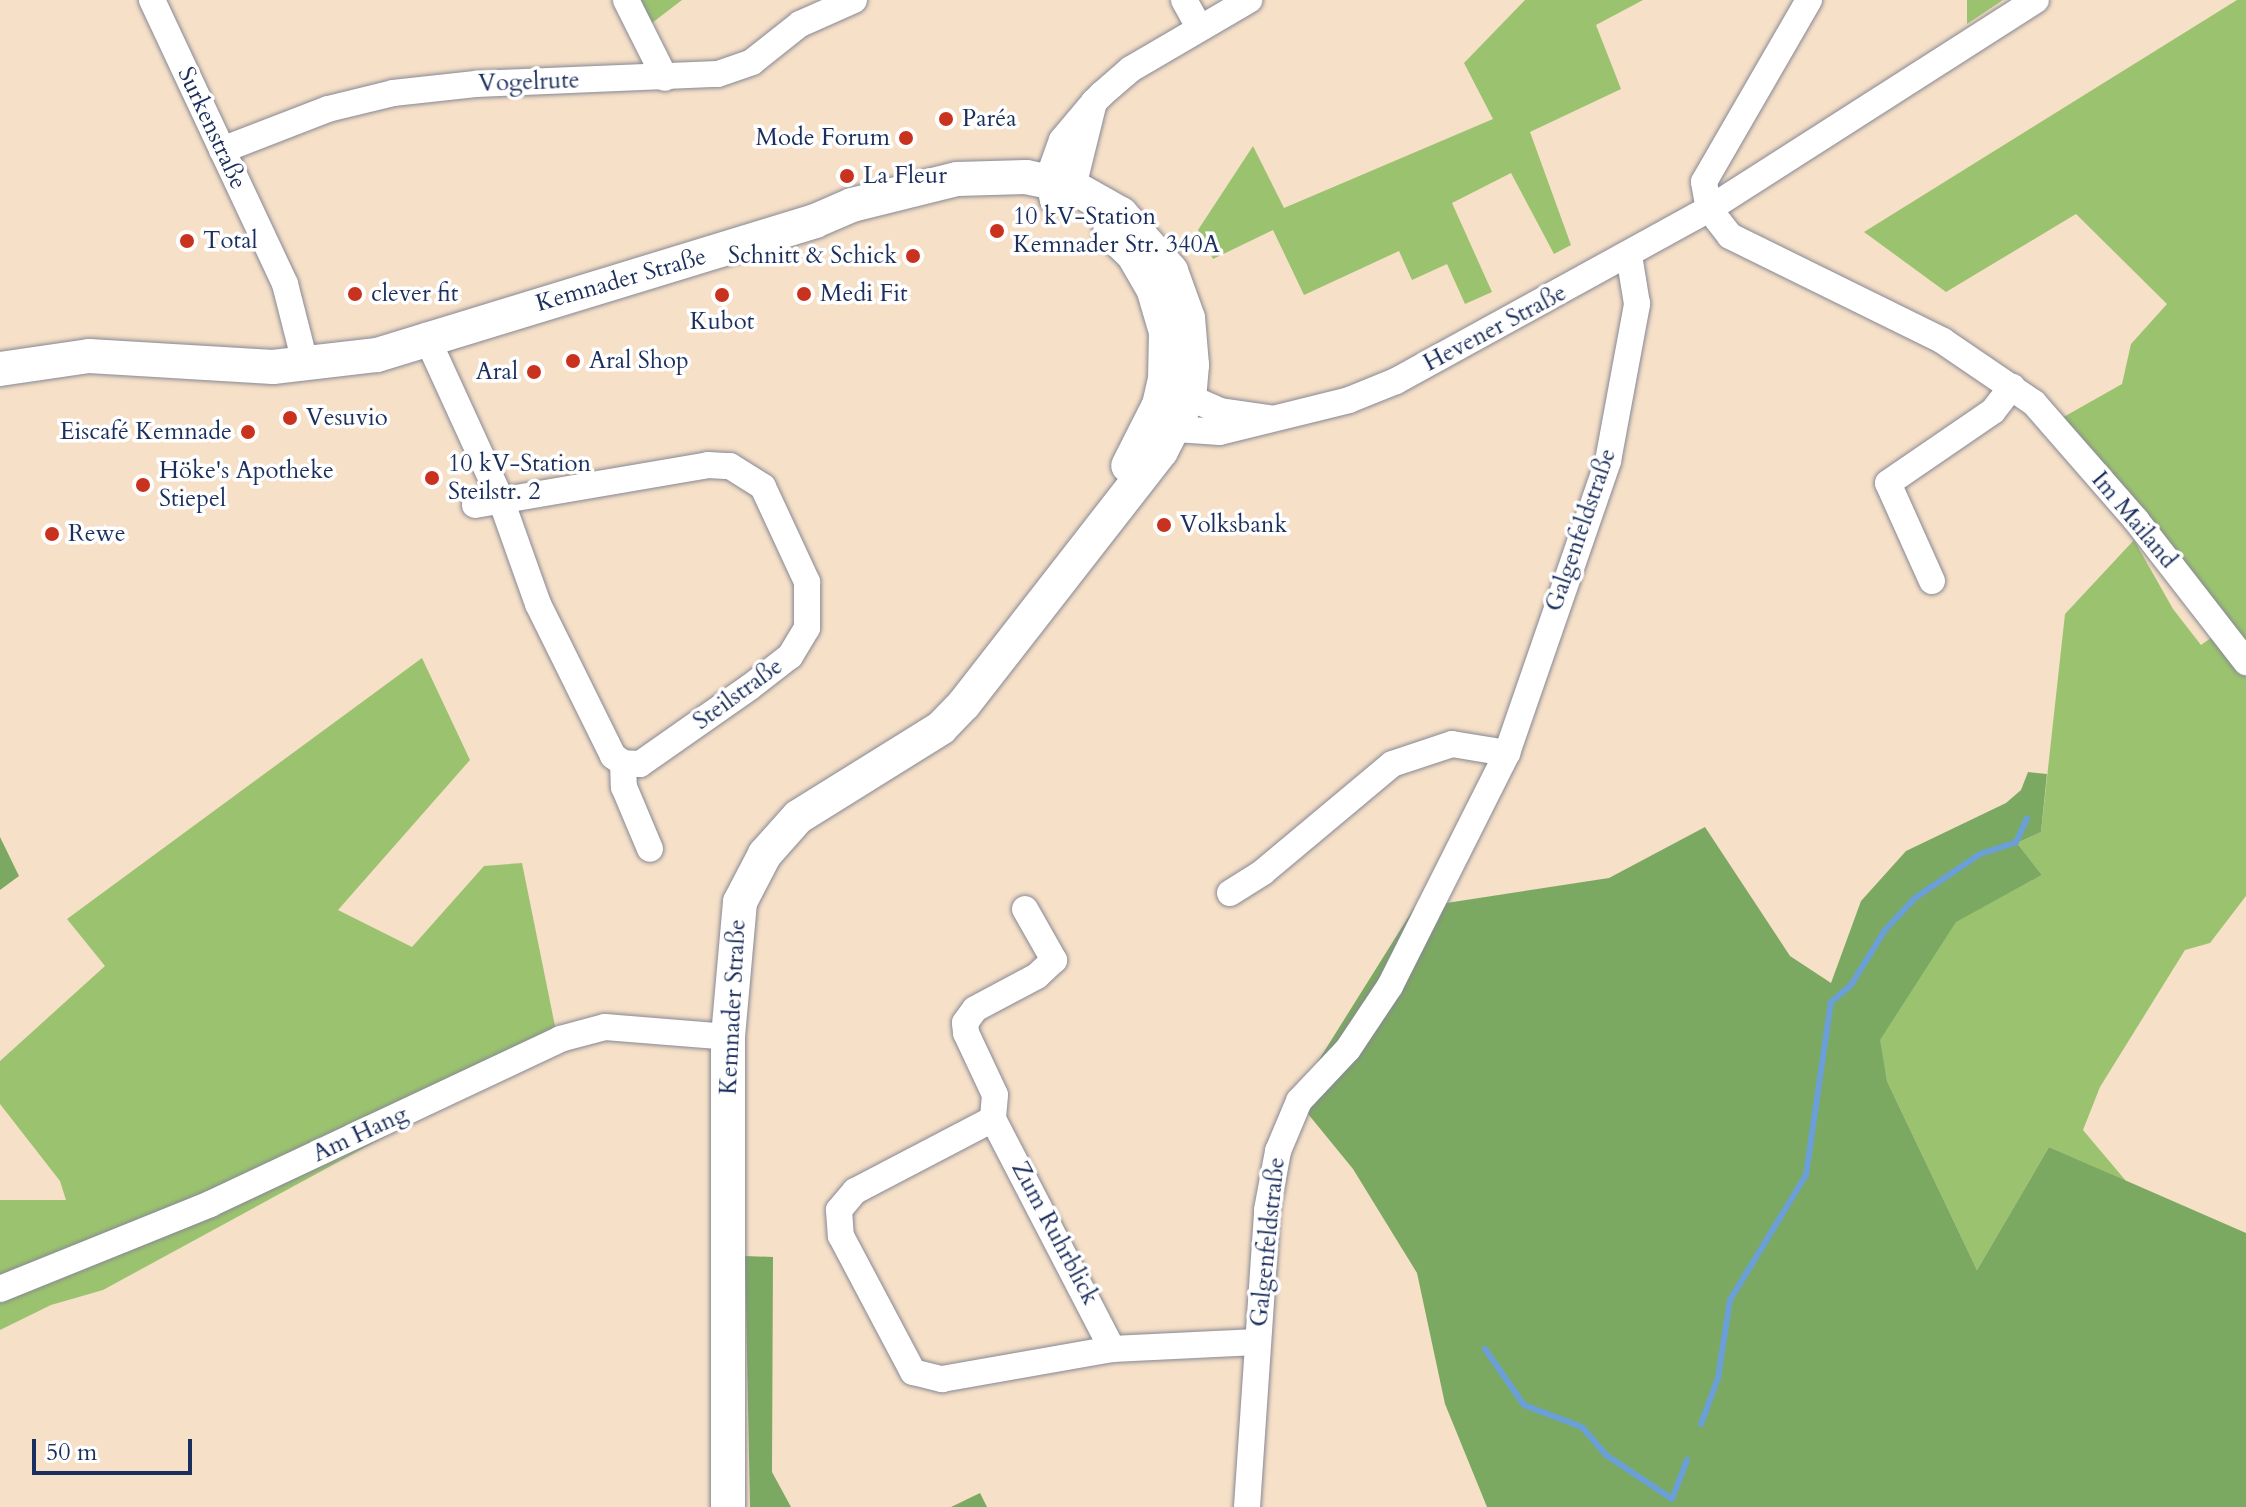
<!DOCTYPE html>
<html>
<head>
<meta charset="utf-8">
<style>
	body { margin:0 }
	#map { position:relative; width:2246px; height:1507px; overflow:hidden; background:#f6e0c8; font-family:Cardo,serif }
	div>[style] { position:absolute }
	.green>* { inset:0; background:#9bc36f }
	.forest>* { inset:0; background:#7ca962 }
	.stream>* { height:6px; margin:-3px; padding:0 3px; transform-origin:3px; border-radius:3px; background:#6b9fd7 }
	.roads { filter:drop-shadow(0 0 2px #888893) drop-shadow(0 0 2px #888893) }
	.minor>* { height:26px; margin:-13px; padding:0 13px; transform-origin:13px; border-radius:13px; background:#fff }
	.major>* { height:34px; margin:-17px; padding:0 17px; transform-origin:17px; border-radius:17px; background:#fff }
	.dots>* { width:22px; height:22px; translate:-50% -50%; box-sizing:border-box; border:4px solid #fff; border-radius:50% }
	span { translate:-50% -50%; white-space:nowrap; text-align:center; line-height:1.15; -webkit-text-stroke:7px #fff; paint-order:stroke }
	.street-label { font-size:24px; color:#1b2f5e }
	.poi-label { font-size:24px; color:#1b2f5e }
	.left { translate:0 -50%; text-align:left }
	.right { translate:-100% -50%; text-align:right }
	.scale { position:absolute; left:32px; top:1439px; width:160px; height:36px; box-sizing:border-box; border:4px solid #1b2f5e; border-top:0; padding-left:10px; font-size:24px; line-height:28px; white-space:nowrap; color:#1b2f5e; -webkit-text-stroke:6px #fff; paint-order:stroke }
</style>
</head>
<body>
<div id="map">
	<div class="green">
		<div style="clip-path:polygon(632px 0,682px 0,648px 26px)"></div>
		<div style="clip-path:polygon(1525px 0,1643px 0,1596px 25px,1621px 89px,1530px 132px,1571px 245px,1554px 254px,1511px 173px,1452px 203px,1492px 292px,1465px 304px,1447px 264px,1412px 280px,1399px 251px,1304px 295px,1273px 230px,1213px 259px,1198px 230px,1253px 146px,1284px 208px,1493px 119px,1464px 63px)"></div>
		<div style="clip-path:polygon(1967px 0,2003px 0,1967px 24px)"></div>
		<div style="clip-path:polygon(2237px 0,2246px 0,2246px 896px,2210px 943px,2185px 950px,2100px 1087px,2083px 1130px,2126px 1181px,2049px 1147px,1977px 1270px,1887px 1081px,1879px 1040px,1956px 921px,2042px 875px,2017px 843px,2041px 832px,2065px 614px,2134px 540px,2173px 609px,2201px 645px,2229px 625px,2060px 419px,2122px 384px,2131px 344px,2167px 304px,2076px 214px,1946px 292px,1864px 232px)"></div>
		<div style="clip-path:polygon(422px 658px,470px 760px,338px 910px,412px 947px,484px 866px,522px 863px,556px 1031px,206px 1197px,0 1282px,0 1200px,66px 1200px,60px 1181px,0 1104px,0 1061px,105px 966px,67px 919px)"></div>
		<div style="clip-path:polygon(419px 1118px,103px 1290px,51px 1305px,0 1330px,0 1297px)"></div>
	</div>
	<div class="forest">
		<div style="clip-path:polygon(2028px 772px,2047px 774px,2041px 832px,2017px 843px,2042px 875px,1956px 922px,1880px 1040px,1887px 1081px,1977px 1270px,2049px 1147px,2246px 1233px,2246px 1507px,1487px 1507px,1445px 1404px,1417px 1273px,1353px 1169px,1295px 1098px,1414px 908px,1609px 878px,1705px 827px,1790px 956px,1831px 983px,1861px 901px,1906px 851px,2006px 803px,2021px 790px)"></div>
		<div style="clip-path:polygon(0 837px,19px 876px,0 890px)"></div>
		<div style="clip-path:polygon(745px 1256px,773px 1257px,772px 1472px,791px 1507px,750px 1507px)"></div>
		<div style="clip-path:polygon(980px 1493px,987px 1507px,951px 1507px)"></div>
	</div>
	<div class="stream">
		<div style="left:1485px;top:1349px;width:68px;rotate:55.1deg"></div>
		<div style="left:1524px;top:1405px;width:62px;rotate:20.8deg"></div>
		<div style="left:1582px;top:1427px;width:37px;rotate:49deg"></div>
		<div style="left:1606px;top:1455px;width:79px;rotate:33.7deg"></div>
		<div style="left:1701px;top:1424px;width:49px;rotate:-69.7deg"></div>
		<div style="left:1718px;top:1378px;width:79px;rotate:-81.3deg"></div>
		<div style="left:1730px;top:1300px;width:146px;rotate:-58.7deg"></div>
		<div style="left:1806px;top:1175px;width:175px;rotate:-81.8deg"></div>
		<div style="left:1831px;top:1002px;width:26px;rotate:-40deg"></div>
		<div style="left:1851px;top:985px;width:65px;rotate:-58.3deg"></div>
		<div style="left:1885px;top:930px;width:44px;rotate:-46.8deg"></div>
		<div style="left:1915px;top:898px;width:78px;rotate:-34.1deg"></div>
		<div style="left:1980px;top:854px;width:38px;rotate:-18deg"></div>
		<div style="left:2016px;top:842px;width:26px;rotate:-65deg"></div>
		<div style="left:1672px;top:1499px;width:42px;rotate:-69deg"></div>
	</div>
	<div class="roads">
		<div class="minor">
			<div style="left:152px;top:0;width:314px;rotate:64.9deg"></div>
			<div style="left:285px;top:284px;width:65px;rotate:75.7deg"></div>
			<div style="left:626px;top:0;width:87px;rotate:63.4deg"></div>
			<div style="left:1184px;top:0;width:31px;rotate:61deg"></div>
			<div style="left:1809px;top:0;width:210px;rotate:120deg"></div>
			<div style="left:1704px;top:182px;width:27px;rotate:80deg"></div>
			<div style="left:1709px;top:209px;width:34px;rotate:52deg"></div>
			<div style="left:1730px;top:236px;width:237px;rotate:26.2deg"></div>
			<div style="left:1943px;top:341px;width:110px;rotate:34.3deg"></div>
			<div style="left:2034px;top:403px;width:155px;rotate:48.9deg"></div>
			<div style="left:2136px;top:520px;width:180px;rotate:52.2deg"></div>
			<div style="left:1094px;top:102px;width:88px;rotate:103.9deg"></div>
			<div style="left:1073px;top:187px;width:24px;rotate:147deg"></div>
			<div style="left:1053px;top:200px;width:22px;rotate:-103deg"></div>
			<div style="left:1048px;top:179px;width:41px;rotate:-70.3deg"></div>
			<div style="left:1062px;top:140px;width:50px;rotate:-49.9deg"></div>
			<div style="left:1094px;top:102px;width:11px;rotate:-45deg"></div>
			<div style="left:1102px;top:94px;width:38px;rotate:-41deg"></div>
			<div style="left:1131px;top:69px;width:137px;rotate:-30.3deg"></div>
			<div style="left:222px;top:150px;width:114px;rotate:-21.1deg"></div>
			<div style="left:328px;top:109px;width:67px;rotate:-13.8deg"></div>
			<div style="left:393px;top:93px;width:83px;rotate:-6.2deg"></div>
			<div style="left:476px;top:84px;width:242px;rotate:-2.4deg"></div>
			<div style="left:718px;top:74px;width:36px;rotate:-19deg"></div>
			<div style="left:752px;top:62px;width:61px;rotate:-38.4deg"></div>
			<div style="left:800px;top:24px;width:59px;rotate:-24deg"></div>
			<div style="left:426px;top:336px;width:180px;rotate:65.4deg"></div>
			<div style="left:501px;top:500px;width:110px;rotate:70.4deg"></div>
			<div style="left:538px;top:604px;width:169px;rotate:63.7deg"></div>
			<div style="left:613px;top:756px;width:12px;rotate:35deg"></div>
			<div style="left:623px;top:763px;width:24px;rotate:88deg"></div>
			<div style="left:624px;top:787px;width:67px;rotate:67.2deg"></div>
			<div style="left:1269px;top:418px;width:49px;rotate:-171.9deg"></div>
			<div style="left:1220px;top:411px;width:34px;rotate:-156deg"></div>
			<div style="left:1189px;top:397px;width:31px;rotate:165deg"></div>
			<div style="left:1159px;top:405px;width:29px;rotate:55deg"></div>
			<div style="left:1176px;top:429px;width:44px;rotate:3.9deg"></div>
			<div style="left:1220px;top:432px;width:133px;rotate:-13.9deg"></div>
			<div style="left:1349px;top:400px;width:51px;rotate:-22deg"></div>
			<div style="left:1396px;top:381px;width:357px;rotate:-28.8deg"></div>
			<div style="left:1709px;top:209px;width:388px;rotate:-32.6deg"></div>
			<div style="left:475px;top:505px;width:236px;rotate:-9.7deg"></div>
			<div style="left:708px;top:465px;width:22px;rotate:3deg"></div>
			<div style="left:730px;top:466px;width:39px;rotate:32deg"></div>
			<div style="left:763px;top:487px;width:105px;rotate:65.1deg"></div>
			<div style="left:807px;top:582px;width:46px;rotate:90deg"></div>
			<div style="left:807px;top:628px;width:33px;rotate:121deg"></div>
			<div style="left:790px;top:656px;width:51px;rotate:142.2deg"></div>
			<div style="left:750px;top:687px;width:134px;rotate:145deg"></div>
			<div style="left:640px;top:764px;width:17px;rotate:-177deg"></div>
			<div style="left:1932px;top:581px;width:107px;rotate:-114.2deg"></div>
			<div style="left:1888px;top:483px;width:127px;rotate:-34.4deg"></div>
			<div style="left:1993px;top:411px;width:31px;rotate:-52deg"></div>
			<div style="left:1230px;top:893px;width:39px;rotate:-32deg"></div>
			<div style="left:1263px;top:872px;width:168px;rotate:-39.9deg"></div>
			<div style="left:1392px;top:764px;width:63px;rotate:-18.4deg"></div>
			<div style="left:1452px;top:744px;width:56px;rotate:9.3deg"></div>
			<div style="left:1025px;top:909px;width:59px;rotate:60.4deg"></div>
			<div style="left:1054px;top:960px;width:23px;rotate:137deg"></div>
			<div style="left:1037px;top:976px;width:70px;rotate:152deg"></div>
			<div style="left:975px;top:1009px;width:17px;rotate:126deg"></div>
			<div style="left:965px;top:1023px;width:10px;rotate:84deg"></div>
			<div style="left:966px;top:1033px;width:68px;rotate:64.9deg"></div>
			<div style="left:995px;top:1095px;width:24px;rotate:95deg"></div>
			<div style="left:993px;top:1119px;width:259px;rotate:62.6deg"></div>
			<div style="left:993px;top:1119px;width:156px;rotate:152.4deg"></div>
			<div style="left:855px;top:1191px;width:25px;rotate:130deg"></div>
			<div style="left:839px;top:1210px;width:26px;rotate:86deg"></div>
			<div style="left:841px;top:1236px;width:154px;rotate:62.1deg"></div>
			<div style="left:913px;top:1372px;width:30px;rotate:14deg"></div>
			<div style="left:942px;top:1379px;width:173px;rotate:-10deg"></div>
			<div style="left:1112px;top:1349px;width:145px;rotate:-2.8deg"></div>
			<div style="left:0;top:1289px;width:227px;rotate:-22deg"></div>
			<div style="left:210px;top:1204px;width:387px;rotate:-25.2deg"></div>
			<div style="left:560px;top:1039px;width:47px;rotate:-14.9deg"></div>
			<div style="left:605px;top:1027px;width:123px;rotate:4.6deg"></div>
			<div style="left:1247px;top:1507px;width:298px;rotate:-86.1deg"></div>
			<div style="left:1267px;top:1210px;width:60px;rotate:-79.4deg"></div>
			<div style="left:1278px;top:1151px;width:54px;rotate:-67.2deg"></div>
			<div style="left:1299px;top:1101px;width:71px;rotate:-46.7deg"></div>
			<div style="left:1348px;top:1049px;width:76px;rotate:-56.3deg"></div>
			<div style="left:1390px;top:986px;width:261px;rotate:-63.3deg"></div>
			<div style="left:1507px;top:753px;width:309px;rotate:-70.9deg"></div>
			<div style="left:1608px;top:461px;width:160px;rotate:-79.5deg"></div>
			<div style="left:1637px;top:304px;width:50px;rotate:-99.3deg"></div>
		</div>
		<div class="major">
			<div style="left:1110px;top:232px;width:32px;rotate:44deg"></div>
			<div style="left:1133px;top:254px;width:39px;rotate:60deg"></div>
			<div style="left:1153px;top:288px;width:46px;rotate:73.5deg"></div>
			<div style="left:1166px;top:332px;width:47px;rotate:91.2deg"></div>
			<div style="left:1165px;top:379px;width:27px;rotate:103deg"></div>
			<div style="left:1159px;top:405px;width:68px;rotate:116.9deg"></div>
			<div style="left:0;top:369px;width:90px;rotate:-8.3deg"></div>
			<div style="left:89px;top:356px;width:184px;rotate:3.4deg"></div>
			<div style="left:273px;top:367px;width:105px;rotate:-6.6deg"></div>
			<div style="left:377px;top:355px;width:458px;rotate:-17deg"></div>
			<div style="left:815px;top:221px;width:40px;rotate:-23.4deg"></div>
			<div style="left:852px;top:205px;width:108px;rotate:-13.9deg"></div>
			<div style="left:957px;top:179px;width:69px;rotate:-1.7deg"></div>
			<div style="left:1026px;top:177px;width:48px;rotate:12deg"></div>
			<div style="left:1073px;top:187px;width:55px;rotate:29.4deg"></div>
			<div style="left:1121px;top:214px;width:76px;rotate:48.7deg"></div>
			<div style="left:1171px;top:271px;width:50px;rotate:70.1deg"></div>
			<div style="left:1188px;top:318px;width:47px;rotate:85.1deg"></div>
			<div style="left:1192px;top:365px;width:32px;rotate:95deg"></div>
			<div style="left:1189px;top:397px;width:61px;rotate:117.4deg"></div>
			<div style="left:1161px;top:451px;width:321px;rotate:127.9deg"></div>
			<div style="left:964px;top:704px;width:33px;rotate:134deg"></div>
			<div style="left:941px;top:728px;width:168px;rotate:148.1deg"></div>
			<div style="left:798px;top:817px;width:50px;rotate:131.7deg"></div>
			<div style="left:765px;top:854px;width:54px;rotate:117.5deg"></div>
			<div style="left:740px;top:902px;width:136px;rotate:95.1deg"></div>
			<div style="left:728px;top:1037px;width:470px;rotate:90deg"></div>
		</div>
	</div>
	<div class="dots">
		<div style="left:946px;top:119px;background:#c8321e"></div>
		<div style="left:906px;top:138px;background:#c8321e"></div>
		<div style="left:847px;top:176px;background:#c8321e"></div>
		<div style="left:997px;top:231px;background:#c8321e"></div>
		<div style="left:187px;top:241px;background:#c8321e"></div>
		<div style="left:913px;top:256px;background:#c8321e"></div>
		<div style="left:355px;top:294px;background:#c8321e"></div>
		<div style="left:804px;top:294px;background:#c8321e"></div>
		<div style="left:722px;top:295px;background:#c8321e"></div>
		<div style="left:573px;top:361px;background:#c8321e"></div>
		<div style="left:534px;top:372px;background:#c8321e"></div>
		<div style="left:290px;top:418px;background:#c8321e"></div>
		<div style="left:248px;top:432px;background:#c8321e"></div>
		<div style="left:432px;top:478px;background:#c8321e"></div>
		<div style="left:143px;top:485px;background:#c8321e"></div>
		<div style="left:1164px;top:525px;background:#c8321e"></div>
		<div style="left:52px;top:534px;background:#c8321e"></div>
	</div>
	<div class="street-label">
		<span style="left:529px;top:82px;rotate:-2deg">Vogelrute</span>
		<span style="left:212px;top:128px;rotate:65deg">Surkenstraße</span>
		<span style="left:621px;top:280px;rotate:-16deg">Kemnader Straße</span>
		<span style="left:1495px;top:328px;rotate:-28deg">Hevener Straße</span>
		<span style="left:2134px;top:520px;rotate:50deg">Im Mailand</span>
		<span style="left:1581px;top:530px;rotate:-71deg">Galgenfeldstraße</span>
		<span style="left:738px;top:694px;rotate:-36deg">Steilstraße</span>
		<span style="left:733px;top:1007px;rotate:-87deg">Kemnader Straße</span>
		<span style="left:360px;top:1134px;rotate:-25deg">Am Hang</span>
		<span style="left:1055px;top:1233px;rotate:62deg">Zum Ruhrblick</span>
		<span style="left:1268px;top:1242px;rotate:-84deg">Galgenfeldstraße</span>
	</div>
	<div class="poi-label">
		<span class="left" style="left:962px;top:119px">Paréa</span>
		<span class="right" style="left:890px;top:138px">Mode Forum</span>
		<span class="left" style="left:863px;top:176px">La Fleur</span>
		<span class="left" style="left:1013px;top:231px">10 kV-Station<br>Kemnader Str. 340A</span>
		<span class="left" style="left:203px;top:241px">Total</span>
		<span class="right" style="left:897px;top:256px">Schnitt &amp; Schick</span>
		<span class="left" style="left:371px;top:294px">clever fit</span>
		<span class="left" style="left:820px;top:294px">Medi Fit</span>
		<span style="left:722px;top:322px">Kubot</span>
		<span class="left" style="left:589px;top:361px">Aral Shop</span>
		<span class="right" style="left:518px;top:372px">Aral</span>
		<span class="left" style="left:306px;top:418px">Vesuvio</span>
		<span class="right" style="left:232px;top:432px">Eiscafé Kemnade</span>
		<span class="left" style="left:448px;top:478px">10 kV-Station<br>Steilstr. 2</span>
		<span class="left" style="left:159px;top:485px">Höke's Apotheke<br>Stiepel</span>
		<span class="left" style="left:1180px;top:525px">Volksbank</span>
		<span class="left" style="left:68px;top:534px">Rewe</span>
	</div>
	<div class="scale">50 m</div>
</div>
</body>
</html>
